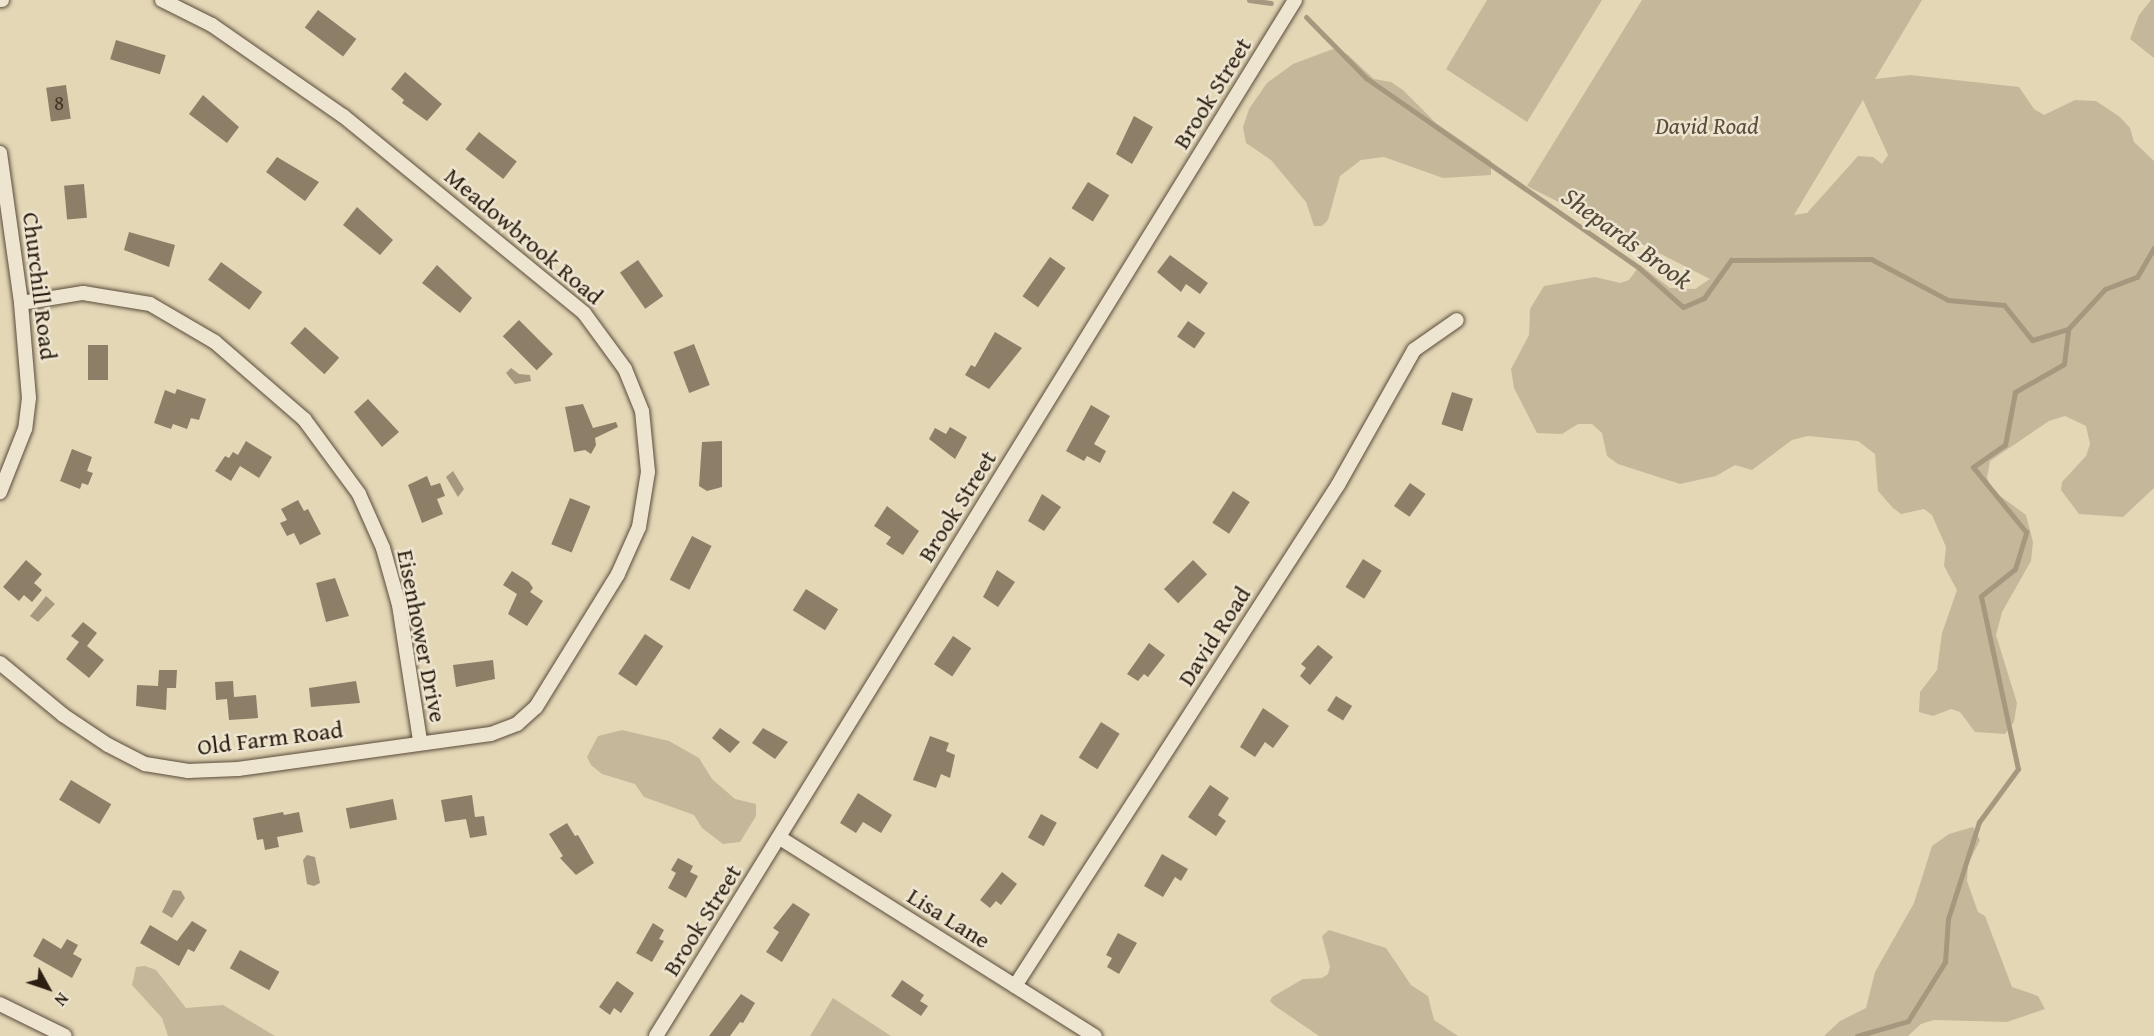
<!DOCTYPE html>
<html>
<head>
<meta charset="utf-8">
<style>
	body { margin:0 }
	#map { position:relative; width:2154px; height:1036px; overflow:hidden; background:#e4d7b6; font-family:"Gentium Book Plus",serif }
	div>[style] { position:absolute }
	.green>* { inset:0; background:#c5b89a }
	.water>* { inset:0; background:#a5987e }
	.stream>* { height:5px; margin:-2.5px; padding:0 2.5px; transform-origin:2.5px; border-radius:2.5px; background:#a5987e }
	.building>* { inset:0; background:#8c7e67; transform-origin:0 0 }
	.roads { filter:drop-shadow(0 0 2px #5a4c3b) drop-shadow(0 0 2px #5a4c3b) }
	.minor>* { height:14px; margin:-7px; padding:0 7px; transform-origin:7px; border-radius:7px; background:#ede5d0 }
	span { translate:-50% -50%; white-space:nowrap; text-align:center; line-height:1.15; -webkit-text-stroke:5px #ede5d0; paint-order:stroke }
	.number-label { font-size:21px; color:#443627 }
	.number-label span { -webkit-text-stroke-width:0 }
	.street-label { font-size:24px; color:#2c1e12 }
	.park-label { font-size:24px; color:#5a4c3b; font-style:italic }
	.water-label { font-size:26px; color:#564938; font-style:italic }
	.north { position:absolute; left:18px; top:958px; width:60px; height:60px; -webkit-text-stroke:4px #ede5d0; paint-order:stroke; rotate:130deg; font-size:16px; font-weight:700; line-height:24px; text-align:center; color:#2c1e12 }
	.north::after { content:''; display:block; margin:auto; width:21px; height:27px; background:#2c1e12; clip-path:polygon(50% 0,100% 100%,50% 72%,0 100%) }
</style>
</head>
<body>
<div id="map">
	<div class="green">
		<div style="clip-path:polygon(1487px 0,1602px 0,1527px 122px,1446px 69px)"></div>
		<div style="clip-path:polygon(evenodd,1642px 0,1922px 0,1875px 79px,1910px 75px,2019px 87px,2034px 109px,2044px 115px,2075px 100px,2096px 101px,2120px 117px,2130px 128px,2134px 142px,2154px 161px,2154px 488px,2123px 517px,2079px 514px,2061px 490px,2062px 482px,2086px 456px,2090px 444px,2086px 426px,2065px 416px,2049px 421px,1990px 461px,1987px 478px,1992px 490px,2026px 515px,2033px 542px,2031px 561px,2002px 612px,1996px 635px,2017px 703px,2014px 722px,2005px 734px,1975px 732px,1960px 712px,1951px 709px,1933px 716px,1919px 712px,1920px 692px,1937px 670px,1942px 633px,1957px 590px,1944px 566px,1946px 547px,1932px 515px,1924px 509px,1901px 514px,1893px 508px,1878px 491px,1875px 454px,1858px 441px,1808px 436px,1792px 440px,1752px 470px,1735px 465px,1716px 476px,1680px 484px,1618px 464px,1607px 456px,1602px 433px,1592px 424px,1578px 424px,1562px 434px,1537px 433px,1514px 388px,1511px 369px,1529px 335px,1530px 309px,1544px 286px,1595px 277px,1620px 283px,1629px 280px,1640px 265px,1670px 288px,1695px 289px,1710px 279px,1527px 186px,1642px 0,1863px 100px,1888px 155px,1882px 164px,1873px 157px,1858px 156px,1807px 213px,1794px 215px,1863px 100px)"></div>
		<div style="clip-path:polygon(2151px 0,2154px 0,2154px 58px,2130px 39px,2139px 15px)"></div>
		<div style="clip-path:polygon(1333px 49px,1348px 55px,1374px 79px,1391px 82px,1403px 90px,1436px 123px,1491px 161px,1491px 175px,1443px 178px,1384px 157px,1361px 160px,1340px 176px,1328px 220px,1322px 226px,1314px 226px,1306px 202px,1271px 160px,1246px 143px,1243px 127px,1249px 109px,1267px 83px,1293px 64px)"></div>
		<div style="clip-path:polygon(622px 730px,669px 741px,699px 758px,712px 779px,735px 799px,756px 804px,756px 816px,740px 842px,723px 844px,702px 828px,694px 815px,644px 797px,635px 784px,602px 774px,591px 765px,587px 757px,598px 736px)"></div>
		<div style="clip-path:polygon(1973px 827px,1980px 840px,1968px 864px,1967px 881px,1978px 912px,1985px 916px,2012px 987px,2038px 996px,2045px 1009px,2007px 1022px,1934px 1020px,1921px 1024px,1908px 1036px,1824px 1036px,1840px 1021px,1866px 1008px,1875px 972px,1914px 903px,1932px 846px,1949px 834px)"></div>
		<div style="clip-path:polygon(1329px 930px,1386px 948px,1411px 985px,1428px 996px,1434px 1020px,1458px 1036px,1319px 1036px,1275px 1006px,1270px 1001px,1272px 997px,1303px 979px,1322px 978px,1328px 974px,1330px 967px,1322px 936px)"></div>
		<div style="clip-path:polygon(145px 966px,156px 970px,186px 1008px,223px 1005px,275px 1036px,168px 1036px,162px 1018px,132px 985px,136px 967px)"></div>
		<div style="clip-path:polygon(833px 998px,891px 1036px,810px 1036px)"></div>
	</div>
	<div class="water">
		<div style="clip-path:polygon(511px 368px,519px 374px,530px 375px,531px 381px,515px 384px,506px 373px)"></div>
		<div style="clip-path:polygon(453px 471px,464px 489px,458px 497px,446px 477px)"></div>
		<div style="clip-path:polygon(46px 596px,55px 604px,38px 622px,30px 616px)"></div>
		<div style="clip-path:polygon(307px 855px,315px 857px,320px 883px,314px 886px,307px 884px,303px 860px)"></div>
		<div style="clip-path:polygon(173px 890px,181px 891px,185px 898px,172px 918px,162px 912px)"></div>
	</div>
	<div class="stream">
		<div style="left:1249px;top:0;width:22px;rotate:8deg"></div>
		<div style="left:1306px;top:17px;width:86px;rotate:45.5deg"></div>
		<div style="left:1366px;top:78px;width:331px;rotate:34.8deg"></div>
		<div style="left:1638px;top:267px;width:60px;rotate:41.6deg"></div>
		<div style="left:1683px;top:307px;width:23px;rotate:-23deg"></div>
		<div style="left:1704px;top:298px;width:47px;rotate:-54.6deg"></div>
		<div style="left:1731px;top:260px;width:140px;rotate:-0.4deg"></div>
		<div style="left:1871px;top:259px;width:87px;rotate:28deg"></div>
		<div style="left:1948px;top:300px;width:56px;rotate:5.1deg"></div>
		<div style="left:2004px;top:305px;width:45px;rotate:51.3deg"></div>
		<div style="left:2032px;top:340px;width:38px;rotate:-17deg"></div>
		<div style="left:2068px;top:329px;width:54px;rotate:-47.2deg"></div>
		<div style="left:2105px;top:289px;width:34px;rotate:-21deg"></div>
		<div style="left:2137px;top:277px;width:34px;rotate:-60deg"></div>
		<div style="left:1857px;top:1036px;width:53px;rotate:-16.4deg"></div>
		<div style="left:1908px;top:1021px;width:70px;rotate:-57.9deg"></div>
		<div style="left:1945px;top:962px;width:43px;rotate:-86deg"></div>
		<div style="left:1948px;top:919px;width:102px;rotate:-72.3deg"></div>
		<div style="left:1979px;top:822px;width:66px;rotate:-53.7deg"></div>
		<div style="left:2018px;top:769px;width:177px;rotate:-102.1deg"></div>
		<div style="left:1981px;top:596px;width:43px;rotate:-38.5deg"></div>
		<div style="left:2015px;top:569px;width:39px;rotate:-73deg"></div>
		<div style="left:2026px;top:532px;width:84px;rotate:-129.2deg"></div>
		<div style="left:1973px;top:467px;width:39px;rotate:-35deg"></div>
		<div style="left:2005px;top:445px;width:54px;rotate:-79.3deg"></div>
		<div style="left:2015px;top:392px;width:56px;rotate:-29.7deg"></div>
		<div style="left:2064px;top:364px;width:35px;rotate:-83deg"></div>
	</div>
	<div class="building">
		<div style="left:318px;top:10px;width:48px;height:22px;rotate:37deg"></div>
		<div style="left:116px;top:40px;width:52px;height:20px;rotate:17deg"></div>
		<div style="clip-path:polygon(405px 72px,442px 104px,427px 121px,402px 103px,404px 100px,391px 89px)"></div>
		<div style="left:66px;top:85px;width:34px;height:20px;rotate:82deg"></div>
		<div style="clip-path:polygon(203px 95px,239px 127px,227px 143px,189px 114px)"></div>
		<div style="clip-path:polygon(1134px 116px,1153px 127px,1132px 164px,1116px 154px)"></div>
		<div style="left:479px;top:132px;width:48px;height:22px;rotate:38deg"></div>
		<div style="clip-path:polygon(277px 157px,319px 182px,305px 201px,266px 172px)"></div>
		<div style="left:1088px;top:182px;width:25px;height:31px;rotate:32deg"></div>
		<div style="left:84px;top:184px;width:34px;height:20px;rotate:85deg"></div>
		<div style="clip-path:polygon(357px 207px,393px 240px,380px 255px,343px 225px)"></div>
		<div style="clip-path:polygon(129px 232px,175px 245px,169px 267px,124px 250px)"></div>
		<div style="clip-path:polygon(1170px 255px,1208px 283px,1200px 294px,1186px 284px,1181px 292px,1157px 272px)"></div>
		<div style="left:1050px;top:257px;width:19px;height:48px;rotate:35deg"></div>
		<div style="left:638px;top:260px;width:44px;height:22px;rotate:55deg"></div>
		<div style="left:221px;top:262px;width:51px;height:22px;rotate:36deg"></div>
		<div style="clip-path:polygon(437px 265px,472px 298px,460px 313px,422px 283px)"></div>
		<div style="left:519px;top:320px;width:48px;height:23px;rotate:45deg"></div>
		<div style="left:1188px;top:321px;width:21px;height:19px;rotate:35deg"></div>
		<div style="left:305px;top:327px;width:46px;height:22px;rotate:42deg"></div>
		<div style="clip-path:polygon(995px 332px,1022px 348px,989px 389px,965px 375px,971px 365px,975px 367px)"></div>
		<div style="left:694px;top:344px;width:44px;height:22px;rotate:69deg"></div>
		<div style="left:88px;top:345px;width:20px;height:35px"></div>
		<div style="clip-path:polygon(177px 389px,206px 399px,199px 420px,191px 418px,187px 429px,173px 424px,171px 429px,154px 423px,165px 390px,175px 394px)"></div>
		<div style="left:1452px;top:392px;width:22px;height:34px;rotate:18deg"></div>
		<div style="clip-path:polygon(368px 399px,399px 432px,382px 447px,354px 412px)"></div>
		<div style="clip-path:polygon(583px 404px,593px 428px,616px 422px,618px 427px,595px 438px,596px 445px,591px 454px,585px 450px,574px 452px,565px 407px)"></div>
		<div style="clip-path:polygon(1091px 405px,1110px 416px,1094px 444px,1106px 451px,1100px 463px,1087px 456px,1084px 461px,1066px 451px)"></div>
		<div style="clip-path:polygon(950px 427px,967px 437px,955px 459px,929px 439px,935px 428px,946px 434px)"></div>
		<div style="clip-path:polygon(246px 441px,272px 457px,259px 478px,240px 466px,231px 481px,215px 471px,225px 456px,229px 458px,233px 452px,238px 455px)"></div>
		<div style="clip-path:polygon(722px 441px,722px 487px,707px 491px,699px 486px,702px 442px)"></div>
		<div style="clip-path:polygon(72px 449px,92px 457px,87px 471px,93px 473px,88px 485px,82px 483px,80px 489px,60px 481px)"></div>
		<div style="clip-path:polygon(427px 476px,431px 486px,440px 483px,445px 496px,437px 499px,443px 514px,422px 523px,408px 485px)"></div>
		<div style="left:1410px;top:483px;width:19px;height:28px;rotate:35deg"></div>
		<div style="left:1233px;top:491px;width:20px;height:38px;rotate:33deg"></div>
		<div style="clip-path:polygon(1042px 494px,1061px 507px,1044px 531px,1028px 521px)"></div>
		<div style="left:570px;top:498px;width:22px;height:50px;rotate:22deg"></div>
		<div style="clip-path:polygon(298px 500px,304px 511px,308px 509px,321px 534px,300px 545px,294px 533px,287px 536px,280px 523px,287px 520px,281px 509px)"></div>
		<div style="clip-path:polygon(887px 506px,919px 531px,903px 555px,886px 544px,891px 537px,874px 526px)"></div>
		<div style="left:692px;top:536px;width:22px;height:49px;rotate:27deg"></div>
		<div style="left:1363px;top:559px;width:22px;height:33px;rotate:32deg"></div>
		<div style="clip-path:polygon(26px 560px,42px 574px,34px 583px,42px 590px,32px 602px,24px 595px,19px 601px,3px 587px)"></div>
		<div style="left:1193px;top:560px;width:20px;height:41px;rotate:45deg"></div>
		<div style="clip-path:polygon(997px 570px,1015px 582px,998px 607px,983px 597px)"></div>
		<div style="clip-path:polygon(512px 571px,529px 582px,533px 588px,530px 592px,543px 601px,527px 626px,508px 614px,517px 594px,503px 585px)"></div>
		<div style="clip-path:polygon(335px 578px,349px 616px,326px 622px,316px 583px)"></div>
		<div style="left:806px;top:589px;width:38px;height:25px;rotate:32deg"></div>
		<div style="clip-path:polygon(83px 622px,97px 633px,87px 646px,104px 660px,89px 678px,66px 659px,79px 642px,71px 636px)"></div>
		<div style="left:645px;top:634px;width:22px;height:48px;rotate:34deg"></div>
		<div style="left:953px;top:636px;width:22px;height:34px;rotate:34deg"></div>
		<div style="clip-path:polygon(1149px 643px,1165px 655px,1148px 677px,1144px 674px,1138px 681px,1127px 674px)"></div>
		<div style="clip-path:polygon(1318px 645px,1333px 657px,1310px 685px,1300px 676px,1306px 668px,1301px 664px)"></div>
		<div style="clip-path:polygon(493px 660px,495px 679px,456px 687px,453px 665px)"></div>
		<div style="clip-path:polygon(159px 670px,177px 670px,176px 688px,167px 688px,166px 710px,136px 706px,137px 685px,158px 686px)"></div>
		<div style="clip-path:polygon(233px 681px,234px 697px,256px 695px,258px 718px,229px 720px,227px 699px,216px 700px,215px 682px)"></div>
		<div style="clip-path:polygon(356px 681px,360px 703px,311px 707px,309px 688px)"></div>
		<div style="left:1336px;top:696px;width:19px;height:17px;rotate:32deg"></div>
		<div style="clip-path:polygon(1263px 708px,1289px 726px,1273px 748px,1265px 742px,1255px 757px,1240px 747px)"></div>
		<div style="left:1101px;top:722px;width:22px;height:42px;rotate:32deg"></div>
		<div style="clip-path:polygon(720px 728px,740px 742px,730px 753px,712px 738px)"></div>
		<div style="clip-path:polygon(763px 728px,788px 742px,775px 759px,752px 743px)"></div>
		<div style="clip-path:polygon(930px 736px,949px 743px,946px 751px,955px 755px,950px 778px,941px 774px,936px 788px,913px 780px)"></div>
		<div style="left:71px;top:780px;width:47px;height:23px;rotate:31deg"></div>
		<div style="clip-path:polygon(1210px 785px,1229px 798px,1218px 815px,1226px 821px,1216px 836px,1188px 817px)"></div>
		<div style="clip-path:polygon(858px 793px,892px 815px,881px 833px,863px 822px,856px 833px,840px 823px)"></div>
		<div style="clip-path:polygon(472px 795px,475px 817px,484px 816px,487px 835px,470px 838px,466px 819px,445px 822px,441px 800px)"></div>
		<div style="left:393px;top:799px;width:21px;height:48px;rotate:79deg"></div>
		<div style="clip-path:polygon(283px 812px,284px 815px,299px 812px,303px 832px,277px 837px,279px 847px,265px 850px,263px 839px,257px 840px,253px 818px)"></div>
		<div style="left:1041px;top:814px;width:18px;height:27px;rotate:29deg"></div>
		<div style="clip-path:polygon(567px 823px,575px 836px,578px 835px,594px 863px,576px 875px,560px 858px,563px 856px,549px 834px)"></div>
		<div style="clip-path:polygon(1162px 854px,1188px 869px,1181px 881px,1175px 877px,1163px 897px,1144px 886px)"></div>
		<div style="clip-path:polygon(678px 858px,693px 866px,690px 872px,698px 876px,686px 898px,668px 888px,676px 873px,671px 870px)"></div>
		<div style="clip-path:polygon(1002px 872px,1017px 884px,1001px 905px,996px 901px,990px 908px,980px 900px)"></div>
		<div style="clip-path:polygon(793px 903px,810px 914px,782px 962px,766px 952px,779px 932px,773px 928px)"></div>
		<div style="clip-path:polygon(192px 921px,207px 930px,194px 952px,188px 949px,179px 966px,140px 943px,150px 925px,177px 941px)"></div>
		<div style="clip-path:polygon(653px 923px,664px 930px,659px 939px,664px 941px,652px 962px,636px 953px)"></div>
		<div style="clip-path:polygon(1118px 933px,1137px 943px,1119px 974px,1107px 967px,1112px 958px,1106px 955px)"></div>
		<div style="clip-path:polygon(43px 938px,61px 949px,67px 939px,78px 945px,73px 954px,82px 959px,72px 978px,33px 956px)"></div>
		<div style="left:240px;top:950px;width:45px;height:21px;rotate:29deg"></div>
		<div style="clip-path:polygon(902px 980px,924px 995px,920px 1001px,928px 1006px,921px 1016px,891px 996px)"></div>
		<div style="clip-path:polygon(617px 981px,634px 993px,621px 1013px,614px 1008px,610px 1015px,599px 1007px)"></div>
		<div style="clip-path:polygon(741px 994px,755px 1003px,743px 1023px,740px 1022px,730px 1036px,709px 1036px)"></div>
	</div>
	<div class="roads">
		<div class="minor">
			<div style="left:0;top:0;width:2px"></div>
			<div style="left:0;top:153px;width:151px;rotate:82deg"></div>
			<div style="left:21px;top:303px;width:95px;rotate:85.2deg"></div>
			<div style="left:29px;top:398px;width:31px;rotate:97deg"></div>
			<div style="left:25px;top:429px;width:68px;rotate:111.6deg"></div>
			<div style="left:21px;top:303px;width:63px;rotate:-9.2deg"></div>
			<div style="left:83px;top:293px;width:68px;rotate:9.3deg"></div>
			<div style="left:150px;top:304px;width:75px;rotate:30.3deg"></div>
			<div style="left:215px;top:342px;width:118px;rotate:40.9deg"></div>
			<div style="left:304px;top:419px;width:93px;rotate:53.7deg"></div>
			<div style="left:359px;top:494px;width:59px;rotate:66deg"></div>
			<div style="left:383px;top:548px;width:59px;rotate:74.3deg"></div>
			<div style="left:399px;top:605px;width:138px;rotate:81.2deg"></div>
			<div style="left:0;top:663px;width:82px;rotate:39.5deg"></div>
			<div style="left:63px;top:715px;width:54px;rotate:33.7deg"></div>
			<div style="left:108px;top:745px;width:42px;rotate:27.2deg"></div>
			<div style="left:145px;top:764px;width:44px;rotate:9.2deg"></div>
			<div style="left:188px;top:771px;width:50px;rotate:-2.3deg"></div>
			<div style="left:238px;top:769px;width:255px;rotate:-7.9deg"></div>
			<div style="left:491px;top:734px;width:28px;rotate:-21deg"></div>
			<div style="left:517px;top:724px;width:25px;rotate:-42deg"></div>
			<div style="left:536px;top:707px;width:156px;rotate:-58.3deg"></div>
			<div style="left:618px;top:574px;width:51px;rotate:-65.9deg"></div>
			<div style="left:639px;top:527px;width:56px;rotate:-80.7deg"></div>
			<div style="left:648px;top:472px;width:61px;rotate:-95.6deg"></div>
			<div style="left:642px;top:411px;width:45px;rotate:-112deg"></div>
			<div style="left:625px;top:369px;width:69px;rotate:-126.2deg"></div>
			<div style="left:584px;top:313px;width:311px;rotate:-140.7deg"></div>
			<div style="left:343px;top:116px;width:160px;rotate:-145.2deg"></div>
			<div style="left:212px;top:25px;width:56px;rotate:-153.4deg"></div>
			<div style="left:780px;top:838px;width:372px;rotate:32.2deg"></div>
			<div style="left:1015px;top:986px;width:596px;rotate:-57.19deg"></div>
			<div style="left:1338px;top:485px;width:155px;rotate:-60.6deg"></div>
			<div style="left:1414px;top:350px;width:52px;rotate:-34.9deg"></div>
			<div style="left:0;top:1004px;width:72px;rotate:26.2deg"></div>
			<div style="left:656px;top:1036px;width:1217px;rotate:-58.33deg"></div>
		</div>
	</div>
	<div class="number-label">
		<span style="left:59px;top:103px">8</span>
	</div>
	<div class="street-label">
		<span style="left:1212px;top:93px;rotate:-58deg">Brook Street</span>
		<span style="left:524px;top:236px;rotate:40deg">Meadowbrook Road</span>
		<span style="left:40px;top:286px;rotate:83deg">Churchill Road</span>
		<span style="left:957px;top:506px;rotate:-58deg">Brook Street</span>
		<span style="left:422px;top:636px;rotate:79deg">Eisenhower Drive</span>
		<span style="left:1214px;top:636px;rotate:-57deg">David Road</span>
		<span style="left:270px;top:738px;rotate:-7deg">Old Farm Road</span>
		<span style="left:949px;top:918px;rotate:32deg">Lisa Lane</span>
		<span style="left:702px;top:920px;rotate:-58deg">Brook Street</span>
	</div>
	<div class="park-label">
		<span style="left:1707px;top:126px">David Road</span>
	</div>
	<div class="water-label">
		<span style="left:1627px;top:238px;rotate:36deg">Shepards Brook</span>
	</div>
	<div class="north">N</div>
</div>
</body>
</html>
